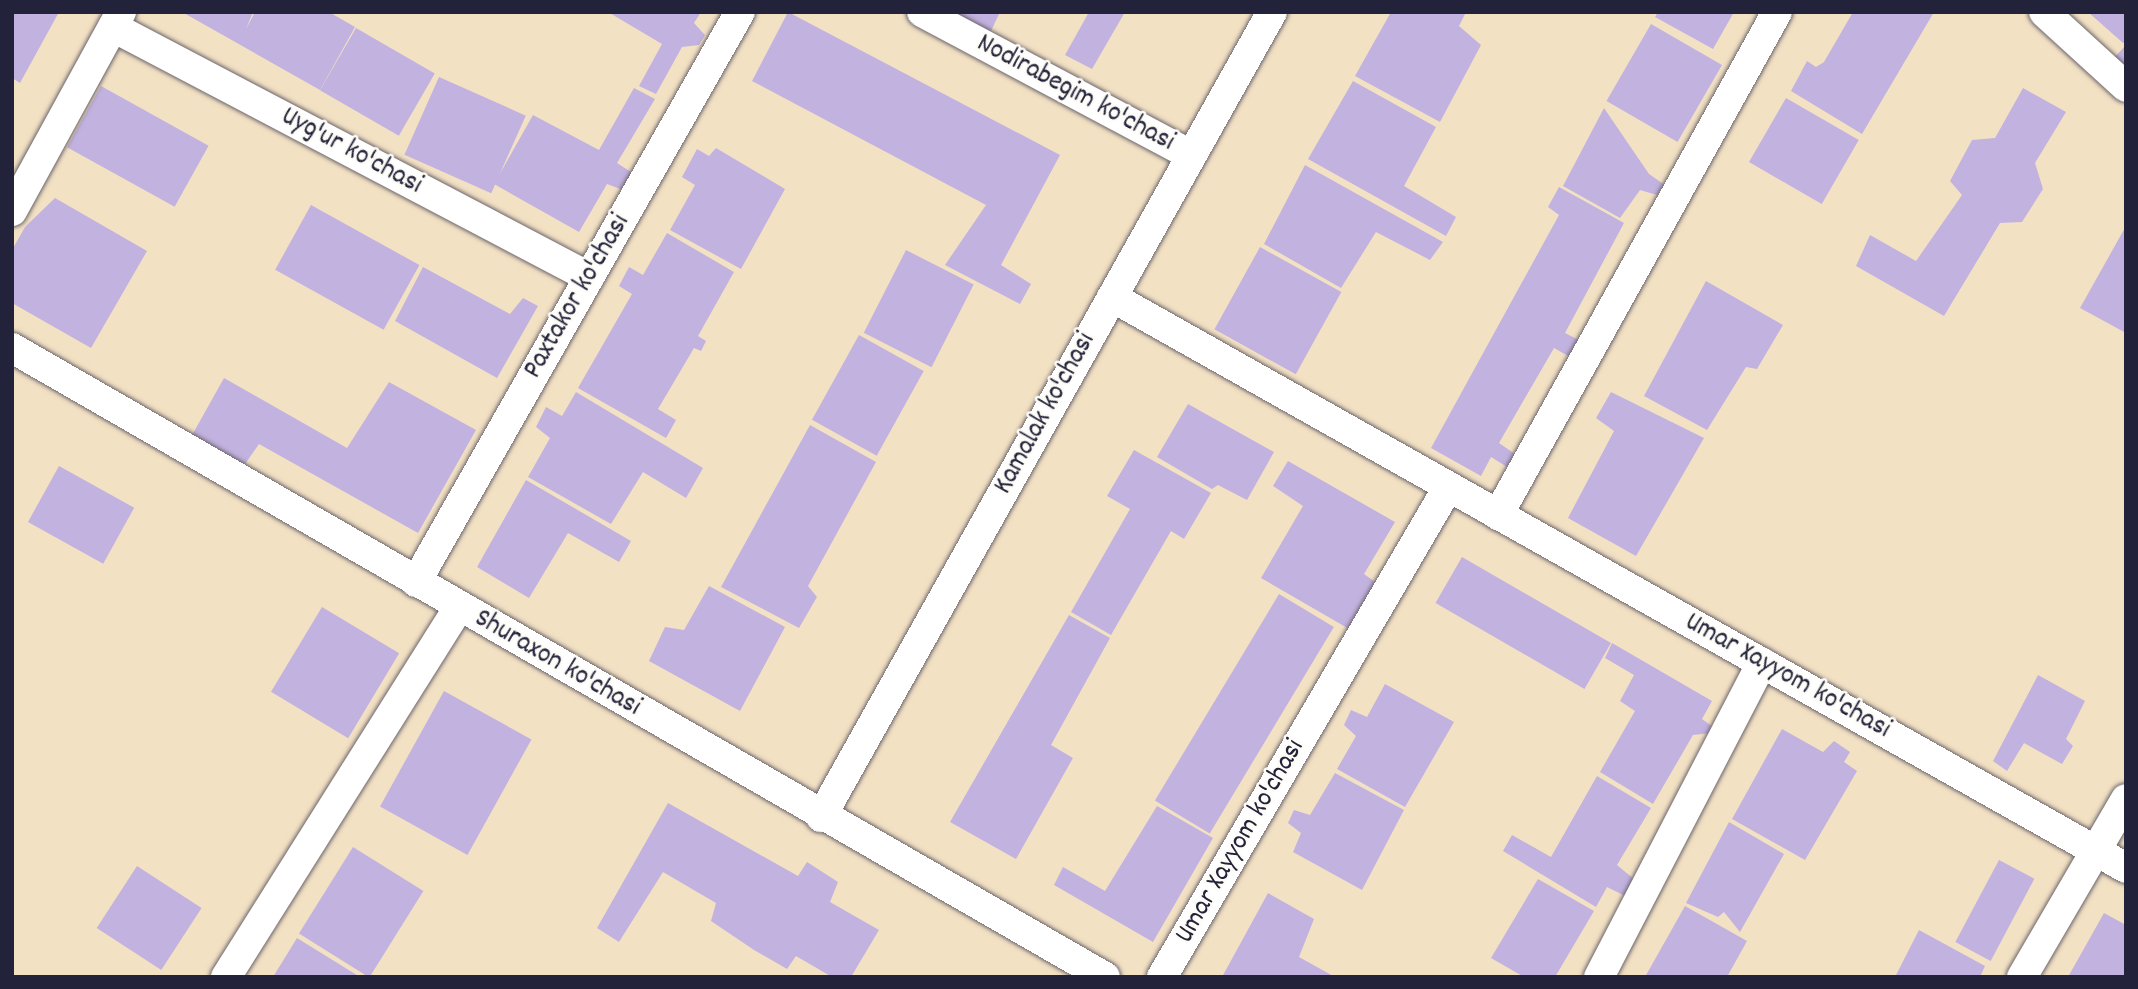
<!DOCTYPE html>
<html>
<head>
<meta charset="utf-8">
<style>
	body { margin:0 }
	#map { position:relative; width:2138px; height:989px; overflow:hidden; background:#f3e1c4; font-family:Dekko,sans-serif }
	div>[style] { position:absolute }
	.building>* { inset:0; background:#c2b2e0; transform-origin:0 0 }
	.roads { filter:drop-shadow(0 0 2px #6b656b) drop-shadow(0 0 2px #6b656b) }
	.street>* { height:30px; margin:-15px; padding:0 15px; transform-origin:15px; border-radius:15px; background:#fff }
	span { translate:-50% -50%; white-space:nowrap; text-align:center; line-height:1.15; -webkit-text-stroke:5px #fdfcf7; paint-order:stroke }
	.street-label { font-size:28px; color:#22223b }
	.frame { position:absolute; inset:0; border:14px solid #22223b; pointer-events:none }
</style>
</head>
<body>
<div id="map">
	<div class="building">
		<div style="clip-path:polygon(12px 12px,59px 12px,20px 83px,12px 78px)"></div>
		<div style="clip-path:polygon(182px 12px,253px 12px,246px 29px,255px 12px,329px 12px,355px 27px,320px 90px)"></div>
		<div style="clip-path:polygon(608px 12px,701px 12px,694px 23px,705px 35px,699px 45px,682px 47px,656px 94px,639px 86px,662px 44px)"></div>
		<div style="clip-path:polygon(788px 12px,1060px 155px,1001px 265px,1031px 284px,1020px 304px,945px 265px,986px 205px,752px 81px)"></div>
		<div style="clip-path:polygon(952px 12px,1000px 12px,990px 33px)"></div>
		<div style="clip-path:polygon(1089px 12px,1125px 12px,1092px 69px,1065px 55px)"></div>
		<div style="clip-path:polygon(1391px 12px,1466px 12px,1459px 26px,1481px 45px,1440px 122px,1355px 76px)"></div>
		<div style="clip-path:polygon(1658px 12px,1734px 12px,1713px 49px,1655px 17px)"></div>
		<div style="clip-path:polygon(1853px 12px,1934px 12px,1862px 134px,1791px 91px,1807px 61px,1816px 67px,1824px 62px)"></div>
		<div style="clip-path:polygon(2088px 12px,2126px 12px,2126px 41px,2123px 43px)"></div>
		<div style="left:1651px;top:24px;width:82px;height:89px;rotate:30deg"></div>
		<div style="left:356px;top:28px;width:91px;height:72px;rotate:30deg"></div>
		<div style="clip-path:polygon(2126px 45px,2126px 70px,2113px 59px)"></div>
		<div style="left:439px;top:77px;width:95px;height:85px;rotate:24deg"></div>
		<div style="clip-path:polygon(1353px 81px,1436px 127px,1404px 186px,1456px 217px,1446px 236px,1308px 159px)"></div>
		<div style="left:101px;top:86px;width:123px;height:70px;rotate:29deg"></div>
		<div style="clip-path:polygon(634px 88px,655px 99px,617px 163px,634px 174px,623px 190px,607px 184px,579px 232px,494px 184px,533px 115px,599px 150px)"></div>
		<div style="clip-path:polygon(2023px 88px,2066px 112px,2035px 163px,2043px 189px,2022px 222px,2000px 223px,1944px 316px,1856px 266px,1870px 235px,1916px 261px,1962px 195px,1950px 181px,1972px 140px,1995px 138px)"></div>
		<div style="left:1786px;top:98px;width:84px;height:74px;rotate:30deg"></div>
		<div style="clip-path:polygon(1604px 108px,1649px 174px,1665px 185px,1657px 195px,1640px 190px,1620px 218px,1563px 186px)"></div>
		<div style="clip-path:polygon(716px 148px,785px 189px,741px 269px,670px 230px,695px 185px,682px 177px,697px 149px,709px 156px)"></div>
		<div style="clip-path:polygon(1305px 165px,1443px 242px,1430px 260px,1376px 232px,1341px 288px,1264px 244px)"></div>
		<div style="clip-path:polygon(1559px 187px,1624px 223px,1565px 333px,1579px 340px,1570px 357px,1554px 348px,1499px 443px,1515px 454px,1507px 467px,1491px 457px,1481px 476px,1431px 448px,1559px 215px,1548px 207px)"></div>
		<div style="clip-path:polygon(55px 198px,147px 251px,91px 348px,12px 303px,12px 250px,25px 227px)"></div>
		<div style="left:311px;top:205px;width:124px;height:74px;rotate:29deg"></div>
		<div style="clip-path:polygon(2126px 226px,2126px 333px,2080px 308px)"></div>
		<div style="clip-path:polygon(667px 233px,734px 272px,698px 336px,706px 341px,701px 351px,694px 348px,658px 409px,676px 420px,666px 438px,578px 388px,632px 294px,619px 286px,629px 267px,643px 275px)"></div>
		<div style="left:1260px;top:247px;width:93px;height:94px;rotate:29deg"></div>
		<div style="left:906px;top:250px;width:76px;height:93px;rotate:27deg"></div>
		<div style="clip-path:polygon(423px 267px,510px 314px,523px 298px,538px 306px,497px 378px,395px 321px)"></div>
		<div style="clip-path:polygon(1706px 281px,1783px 325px,1757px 369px,1746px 367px,1707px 430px,1644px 396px)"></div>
		<div style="left:859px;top:335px;width:74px;height:97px;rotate:29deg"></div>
		<div style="clip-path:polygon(224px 378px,347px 448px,389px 382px,476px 430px,418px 533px,259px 444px,243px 467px,191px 437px)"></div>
		<div style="clip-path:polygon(576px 392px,703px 468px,686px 498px,643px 472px,611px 524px,528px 477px,550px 438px,536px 427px,546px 407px,562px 416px)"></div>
		<div style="clip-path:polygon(1611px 392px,1704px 438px,1636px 556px,1568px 518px,1614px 431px,1596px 418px)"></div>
		<div style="clip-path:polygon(1188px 404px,1274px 452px,1247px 500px,1218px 485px,1212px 489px,1157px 457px)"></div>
		<div style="clip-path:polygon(810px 425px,876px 462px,808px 586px,817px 597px,799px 628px,721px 587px)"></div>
		<div style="clip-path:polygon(1134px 450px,1211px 493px,1184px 539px,1171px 531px,1111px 635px,1071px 612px,1130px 509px,1107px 496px)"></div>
		<div style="clip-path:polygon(1288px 461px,1395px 522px,1364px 574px,1382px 587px,1356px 633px,1261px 578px,1303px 506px,1273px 486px)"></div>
		<div style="left:59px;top:466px;width:86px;height:64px;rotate:29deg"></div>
		<div style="clip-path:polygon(526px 480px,631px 541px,619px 562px,568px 533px,529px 598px,477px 567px)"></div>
		<div style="left:1462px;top:557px;width:172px;height:53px;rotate:30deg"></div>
		<div style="clip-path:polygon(709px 586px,785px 627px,740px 711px,649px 661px,665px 627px,684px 630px)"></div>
		<div style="left:1279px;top:594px;width:64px;height:241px;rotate:31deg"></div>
		<div style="left:322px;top:607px;width:90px;height:99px;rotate:31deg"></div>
		<div style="clip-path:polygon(1069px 615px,1110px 638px,1051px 745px,1073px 758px,1016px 859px,950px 822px)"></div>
		<div style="clip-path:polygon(1612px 643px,1712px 701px,1702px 719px,1720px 732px,1693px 735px,1653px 804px,1600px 772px,1635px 711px,1620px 701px,1634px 675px,1605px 658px)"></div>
		<div style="clip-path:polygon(2038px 675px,2085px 701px,2066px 739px,2073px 746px,2062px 764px,2024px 743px,2007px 771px,1993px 761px)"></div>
		<div style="clip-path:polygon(1385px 684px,1454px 722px,1405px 807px,1337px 769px,1356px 736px,1344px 725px,1351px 710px,1367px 717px)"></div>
		<div style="left:444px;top:691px;width:100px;height:132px;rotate:29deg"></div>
		<div style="clip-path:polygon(1782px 729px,1823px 752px,1834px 741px,1850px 752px,1844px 762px,1857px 771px,1805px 860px,1732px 819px)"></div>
		<div style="clip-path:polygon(1335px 773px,1404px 810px,1362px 890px,1293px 852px,1301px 833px,1288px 823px,1294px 810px,1310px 815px)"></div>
		<div style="clip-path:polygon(1597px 776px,1651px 808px,1617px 865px,1635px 880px,1625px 896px,1607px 887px,1596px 907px,1503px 851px,1512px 835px,1551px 857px)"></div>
		<div style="clip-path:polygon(668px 803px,798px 876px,807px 862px,838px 882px,830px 902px,879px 930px,851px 977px,832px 977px,796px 956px,787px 969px,754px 950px,711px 921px,716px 903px,663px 872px,619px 942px,597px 928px)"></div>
		<div style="clip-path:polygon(1157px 806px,1213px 838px,1153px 942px,1054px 885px,1063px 867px,1105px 891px)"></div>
		<div style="clip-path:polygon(1729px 822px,1784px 854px,1740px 932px,1724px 912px,1718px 917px,1686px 903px)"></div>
		<div style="left:353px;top:847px;width:83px;height:102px;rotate:32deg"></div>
		<div style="left:1999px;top:860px;width:40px;height:93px;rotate:28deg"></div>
		<div style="left:137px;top:866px;width:77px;height:74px;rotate:33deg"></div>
		<div style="clip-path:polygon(1538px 879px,1594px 911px,1555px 977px,1524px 977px,1491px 958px)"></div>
		<div style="clip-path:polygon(1268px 893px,1314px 919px,1299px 957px,1335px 977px,1222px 977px)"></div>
		<div style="clip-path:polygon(1685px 906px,1747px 941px,1727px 977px,1645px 977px)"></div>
		<div style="clip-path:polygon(2104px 913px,2126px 925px,2126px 977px,2068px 977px)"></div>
		<div style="clip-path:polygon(1919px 930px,1985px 966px,1980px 977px,1895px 977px)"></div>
		<div style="clip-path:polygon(297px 938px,360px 977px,273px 977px)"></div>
	</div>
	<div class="roads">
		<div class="street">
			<div style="left:922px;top:12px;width:305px;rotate:28deg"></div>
			<div style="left:2044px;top:12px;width:111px;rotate:42.4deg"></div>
			<div style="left:113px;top:27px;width:538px;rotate:27.71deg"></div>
			<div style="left:12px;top:211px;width:227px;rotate:-61.3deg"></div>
			<div style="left:1112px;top:297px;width:1164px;rotate:29.38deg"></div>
			<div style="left:12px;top:348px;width:1261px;rotate:29.92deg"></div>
			<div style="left:1498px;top:515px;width:575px;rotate:-60.98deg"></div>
			<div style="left:416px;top:582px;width:656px;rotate:-60.39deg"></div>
			<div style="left:821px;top:817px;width:923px;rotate:-60.74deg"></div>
			<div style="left:226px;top:977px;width:437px;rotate:-57.8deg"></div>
			<div style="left:1162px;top:977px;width:565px;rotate:-59.71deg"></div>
			<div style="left:1599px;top:977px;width:354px;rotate:-62.6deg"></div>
			<div style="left:2022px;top:977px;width:206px;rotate:-59.7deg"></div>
		</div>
	</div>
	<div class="street-label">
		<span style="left:1075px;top:94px;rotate:28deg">Nodirabegim ko'chasi</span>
		<span style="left:351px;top:152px;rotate:28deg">Uyg'ur ko'chasi</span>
		<span style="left:578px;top:297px;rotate:-60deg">Paxtakor ko'chasi</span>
		<span style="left:1046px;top:414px;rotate:-61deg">Kamalak ko'chasi</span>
		<span style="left:557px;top:664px;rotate:30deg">Shuraxon ko'chasi</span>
		<span style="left:1787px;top:677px;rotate:29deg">Umar Xayyom ko'chasi</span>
		<span style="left:1241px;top:842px;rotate:-60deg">Umar Xayyom ko'chasi</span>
	</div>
	<div class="frame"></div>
</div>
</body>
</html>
